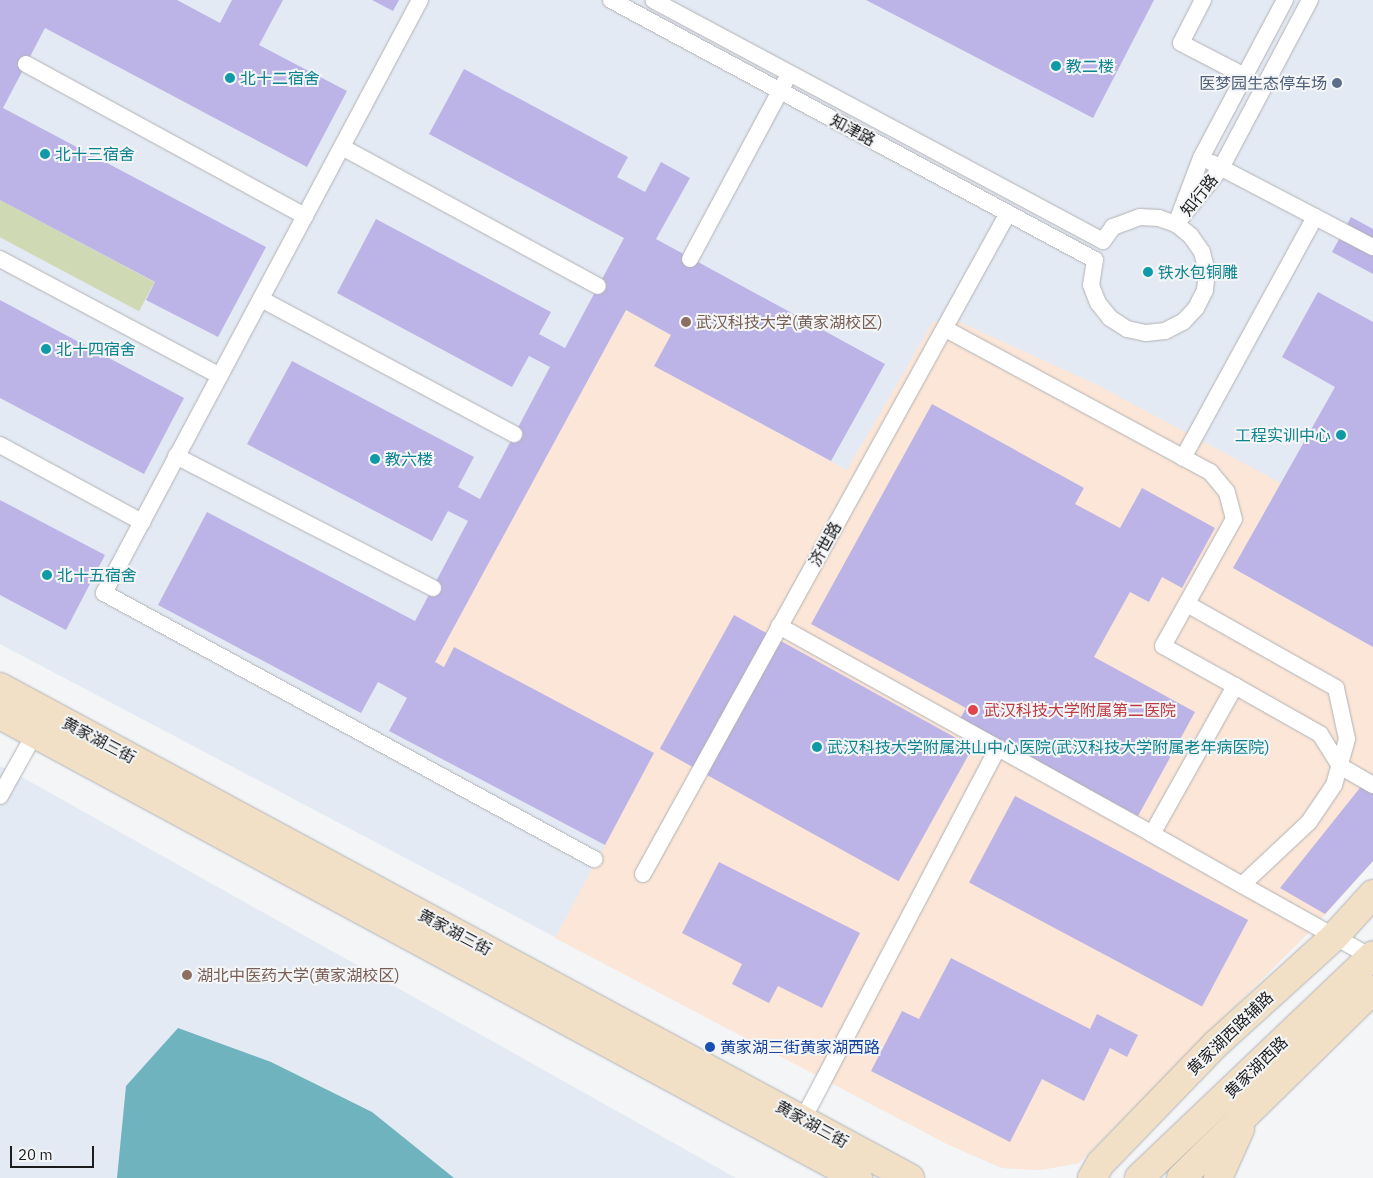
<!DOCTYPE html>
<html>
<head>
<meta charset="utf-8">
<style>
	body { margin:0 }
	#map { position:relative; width:1373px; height:1178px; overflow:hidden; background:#f3f5f7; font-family:"IBM Plex Sans","Noto Sans SC",sans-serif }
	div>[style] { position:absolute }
	.built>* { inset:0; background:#e4eaf3 }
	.medical>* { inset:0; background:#fbe6d7 }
	.green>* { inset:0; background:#cfd9b3; transform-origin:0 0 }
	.water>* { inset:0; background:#6fb3bf }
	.building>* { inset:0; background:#bcb4e6; transform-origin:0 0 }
	.roads { filter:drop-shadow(0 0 1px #b1b2b4) drop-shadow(0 0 1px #b1b2b4) }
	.lane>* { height:16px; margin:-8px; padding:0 8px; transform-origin:8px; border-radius:8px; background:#fff }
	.secondary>* { height:28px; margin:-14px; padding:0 14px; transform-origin:14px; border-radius:14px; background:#f1e0c5 }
	.dots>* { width:14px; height:14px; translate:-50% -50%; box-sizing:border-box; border:2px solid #f3f5f7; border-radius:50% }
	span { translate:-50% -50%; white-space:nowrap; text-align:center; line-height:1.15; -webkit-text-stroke:4px #f3f5f7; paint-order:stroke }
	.culture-label { font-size:16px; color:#0d838f }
	.left { translate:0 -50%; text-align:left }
	.right { translate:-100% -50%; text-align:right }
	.service-label { font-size:16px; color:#4e5e75 }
	.street-label { font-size:16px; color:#1c1c1d }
	.education-label { font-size:16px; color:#785e54 }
	.health-label { font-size:16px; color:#be3a42 }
	.transit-label { font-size:16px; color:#164399 }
	.scale { position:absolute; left:10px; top:1146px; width:84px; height:22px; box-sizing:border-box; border:2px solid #1c1c1d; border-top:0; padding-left:6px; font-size:15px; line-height:18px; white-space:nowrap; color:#1c1c1d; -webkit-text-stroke:4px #f3f5f7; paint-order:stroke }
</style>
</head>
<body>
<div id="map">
	<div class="built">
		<div style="clip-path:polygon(0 0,1373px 0,1373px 861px,1314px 927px,1079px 1163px,1040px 1170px,1002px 1168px,949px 1145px,0 644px)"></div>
		<div style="clip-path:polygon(0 766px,13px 772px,736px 1178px,0 1178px)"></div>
	</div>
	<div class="medical">
		<div style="clip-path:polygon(626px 310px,671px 335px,655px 366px,847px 470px,933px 322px,951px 318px,1095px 384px,1281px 483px,1233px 568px,1373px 647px,1373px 861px,1314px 927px,1079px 1163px,1040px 1170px,1002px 1168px,949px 1145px,555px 938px,654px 753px,454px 648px,444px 667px,435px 662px)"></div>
	</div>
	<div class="green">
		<div style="left:0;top:200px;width:175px;height:33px;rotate:28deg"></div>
	</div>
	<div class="water">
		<div style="clip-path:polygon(178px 1028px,271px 1062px,372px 1112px,454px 1178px,117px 1178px,126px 1086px)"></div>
	</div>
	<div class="building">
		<div style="clip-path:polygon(0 0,177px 0,220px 23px,232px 0,283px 0,259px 45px,347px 91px,307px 167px,45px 28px,3px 108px,266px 247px,218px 337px,146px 300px,155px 282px,0 200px)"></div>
		<div style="clip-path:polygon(372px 0,399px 0,393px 11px)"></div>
		<div style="clip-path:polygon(866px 0,1154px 0,1093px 118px)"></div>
		<div style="clip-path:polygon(464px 69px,628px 157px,617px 177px,645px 192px,661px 162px,690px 178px,656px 239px,885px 364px,831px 461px,654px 366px,671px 335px,626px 310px,435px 662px,444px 667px,454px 647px,654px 753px,605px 845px,389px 731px,407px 698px,393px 690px,378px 682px,361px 713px,158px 605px,207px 512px,415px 621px,468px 521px,448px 511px,432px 541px,247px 444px,292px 361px,474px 457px,458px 487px,480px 499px,550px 367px,529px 356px,512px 387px,337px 293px,376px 219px,551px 312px,539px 334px,565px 348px,624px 238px,429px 134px)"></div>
		<div style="clip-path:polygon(1351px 217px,1373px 229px,1373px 274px,1332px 252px)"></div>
		<div style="clip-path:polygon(1318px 292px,1373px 322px,1373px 647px,1233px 568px,1335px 387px,1282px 357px)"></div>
		<div style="clip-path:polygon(0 300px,184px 398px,144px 474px,0 398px)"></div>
		<div style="clip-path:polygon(932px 404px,1084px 488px,1075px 504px,1120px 528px,1142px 488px,1215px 528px,1182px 588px,1162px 577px,1149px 602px,1130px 592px,1094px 657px,1195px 712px,1138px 816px,960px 719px,966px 708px,811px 624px)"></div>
		<div style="clip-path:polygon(0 500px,105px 555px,66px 630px,0 595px)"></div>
		<div style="left:734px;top:615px;width:273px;height:153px;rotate:29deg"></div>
		<div style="clip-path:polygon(1363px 784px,1373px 791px,1373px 861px,1325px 914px,1280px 888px)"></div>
		<div style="left:1015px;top:796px;width:264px;height:98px;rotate:28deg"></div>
		<div style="clip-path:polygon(719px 862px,860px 933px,822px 1008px,778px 986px,769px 1003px,732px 984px,742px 964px,682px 933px)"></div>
		<div style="clip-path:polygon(951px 958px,1090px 1029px,1097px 1014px,1138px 1035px,1127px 1057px,1110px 1048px,1084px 1101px,1042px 1079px,1010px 1142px,871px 1071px,902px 1011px,919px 1019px)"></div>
	</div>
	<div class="roads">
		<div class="lane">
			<div style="left:420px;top:0;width:672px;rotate:118.05deg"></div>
			<div style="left:104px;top:593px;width:558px;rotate:28.5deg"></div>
			<div style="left:611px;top:0;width:549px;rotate:28.24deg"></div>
			<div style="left:1095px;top:260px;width:25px;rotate:99deg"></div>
			<div style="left:1091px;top:285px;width:19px;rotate:69deg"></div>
			<div style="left:1098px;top:303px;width:19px;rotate:51deg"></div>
			<div style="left:1110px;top:318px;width:20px;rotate:33deg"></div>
			<div style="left:1127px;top:329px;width:19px;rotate:12deg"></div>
			<div style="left:1146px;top:333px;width:19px;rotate:-6deg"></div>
			<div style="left:1165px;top:331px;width:20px;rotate:-27deg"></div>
			<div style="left:1183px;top:322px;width:19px;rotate:-47deg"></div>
			<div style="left:1196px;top:308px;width:20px;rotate:-63deg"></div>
			<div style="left:1205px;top:290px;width:19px;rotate:-84deg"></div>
			<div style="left:1207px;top:271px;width:20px;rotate:-105deg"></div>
			<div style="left:1202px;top:252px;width:19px;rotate:-125deg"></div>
			<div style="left:1191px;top:236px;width:19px;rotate:-141deg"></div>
			<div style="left:1176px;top:224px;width:18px;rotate:-161deg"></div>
			<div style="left:1159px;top:218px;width:19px;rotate:-177deg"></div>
			<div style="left:1140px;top:217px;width:29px;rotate:160deg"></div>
			<div style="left:1113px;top:227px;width:17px;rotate:126deg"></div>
			<div style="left:1103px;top:241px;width:510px;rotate:-151.83deg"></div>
			<div style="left:1203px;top:0;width:48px;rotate:117.1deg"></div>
			<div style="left:1181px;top:43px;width:72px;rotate:27.3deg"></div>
			<div style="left:1285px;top:0;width:179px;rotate:118deg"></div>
			<div style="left:1201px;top:158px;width:71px;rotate:110.7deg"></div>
			<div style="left:1176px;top:224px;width:72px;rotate:-51.2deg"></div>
			<div style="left:1221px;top:168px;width:190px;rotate:-62.1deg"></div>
			<div style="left:26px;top:64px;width:318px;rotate:28.6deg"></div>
			<div style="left:342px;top:147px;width:291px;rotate:28.5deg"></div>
			<div style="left:1212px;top:163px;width:182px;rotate:27.6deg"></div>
			<div style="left:0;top:259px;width:249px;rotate:28deg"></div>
			<div style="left:690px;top:259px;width:201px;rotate:-61.8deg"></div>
			<div style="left:261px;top:299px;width:287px;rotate:28.1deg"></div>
			<div style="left:0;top:445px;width:162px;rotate:28.5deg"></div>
			<div style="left:176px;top:456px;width:289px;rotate:27.2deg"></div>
			<div style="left:1183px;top:458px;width:275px;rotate:-61.3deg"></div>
			<div style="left:779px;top:626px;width:427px;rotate:29.1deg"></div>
			<div style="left:1152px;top:834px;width:170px;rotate:-60.7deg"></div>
			<div style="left:1235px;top:686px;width:82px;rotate:-150.9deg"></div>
			<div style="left:1163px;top:646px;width:145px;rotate:-60.8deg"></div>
			<div style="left:1234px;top:519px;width:28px;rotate:-105deg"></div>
			<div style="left:1227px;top:492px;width:26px;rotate:-130deg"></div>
			<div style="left:1210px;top:472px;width:301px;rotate:-151.6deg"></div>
			<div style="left:1235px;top:686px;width:98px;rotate:29.5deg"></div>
			<div style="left:1320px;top:734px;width:38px;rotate:58deg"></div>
			<div style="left:1340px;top:766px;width:38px;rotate:30deg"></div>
			<div style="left:0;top:796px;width:80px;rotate:-60.9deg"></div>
			<div style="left:1152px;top:834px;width:103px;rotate:29.5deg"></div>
			<div style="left:1242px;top:885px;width:92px;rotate:-43.2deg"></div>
			<div style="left:1309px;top:822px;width:45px;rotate:-56deg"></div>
			<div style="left:1334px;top:785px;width:48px;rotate:-74.2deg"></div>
			<div style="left:1347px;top:739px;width:52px;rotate:-102.2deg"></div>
			<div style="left:1336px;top:688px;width:171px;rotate:-150.6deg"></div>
			<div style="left:643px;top:874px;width:755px;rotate:-61.09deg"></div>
			<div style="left:1242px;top:885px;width:148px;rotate:29.2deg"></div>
			<div style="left:803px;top:1119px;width:419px;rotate:-62.3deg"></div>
		</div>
		<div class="secondary">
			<div style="left:0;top:687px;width:1034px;rotate:28.35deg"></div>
			<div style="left:0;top:715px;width:975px;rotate:28.35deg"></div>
			<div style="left:1092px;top:1178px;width:16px;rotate:-60deg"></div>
			<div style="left:1100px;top:1164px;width:167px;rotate:-46deg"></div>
			<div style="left:1216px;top:1044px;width:159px;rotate:-42.2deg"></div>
			<div style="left:1334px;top:937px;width:58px;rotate:-47.8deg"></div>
			<div style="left:1139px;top:1178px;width:323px;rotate:-43.6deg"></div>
			<div style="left:1181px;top:1178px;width:269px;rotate:-44.4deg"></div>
			<div style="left:1218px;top:1178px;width:54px;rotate:-65.8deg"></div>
		</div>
	</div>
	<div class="dots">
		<div style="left:1056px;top:66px;background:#0f9aa8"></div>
		<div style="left:230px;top:78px;background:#0f9aa8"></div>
		<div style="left:1337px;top:83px;background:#5c6f8a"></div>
		<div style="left:45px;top:154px;background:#0f9aa8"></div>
		<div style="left:1148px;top:272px;background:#0f9aa8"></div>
		<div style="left:686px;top:322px;background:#8d6e63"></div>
		<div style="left:46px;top:349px;background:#0f9aa8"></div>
		<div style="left:1341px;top:435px;background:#0f9aa8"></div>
		<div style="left:375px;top:459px;background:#0f9aa8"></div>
		<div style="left:47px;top:575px;background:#0f9aa8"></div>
		<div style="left:973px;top:710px;background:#e0444e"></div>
		<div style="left:817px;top:747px;background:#0f9aa8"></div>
		<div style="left:187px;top:975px;background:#8d6e63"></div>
		<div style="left:710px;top:1047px;background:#1a4fb4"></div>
	</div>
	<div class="culture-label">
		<span class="left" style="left:1066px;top:66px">教二楼</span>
		<span class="left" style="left:240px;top:78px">北十二宿舍</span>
		<span class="left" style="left:55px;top:154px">北十三宿舍</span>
		<span class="left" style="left:1158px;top:272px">铁水包铜雕</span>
		<span class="left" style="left:56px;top:349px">北十四宿舍</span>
		<span class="right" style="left:1331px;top:435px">工程实训中心</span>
		<span class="left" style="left:385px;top:459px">教六楼</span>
		<span class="left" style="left:57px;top:575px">北十五宿舍</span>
		<span class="left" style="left:827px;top:747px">武汉科技大学附属洪山中心医院(武汉科技大学附属老年病医院)</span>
	</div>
	<div class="service-label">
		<span class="right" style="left:1327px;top:83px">医梦园生态停车场</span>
	</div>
	<div class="street-label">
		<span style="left:853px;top:130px;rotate:28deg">知津路</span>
		<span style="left:1199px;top:195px;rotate:-51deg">知行路</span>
		<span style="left:825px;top:544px;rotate:-61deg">济世路</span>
		<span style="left:99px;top:740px;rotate:28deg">黄家湖三街</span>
		<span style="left:455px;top:932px;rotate:28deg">黄家湖三街</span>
		<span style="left:1230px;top:1033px;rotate:-44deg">黄家湖西路辅路</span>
		<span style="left:1256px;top:1067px;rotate:-44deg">黄家湖西路</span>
		<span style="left:812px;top:1124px;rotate:29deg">黄家湖三街</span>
	</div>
	<div class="education-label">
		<span class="left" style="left:696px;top:322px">武汉科技大学(黄家湖校区)</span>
		<span class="left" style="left:197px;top:975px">湖北中医药大学(黄家湖校区)</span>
	</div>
	<div class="health-label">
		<span class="left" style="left:984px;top:710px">武汉科技大学附属第二医院</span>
	</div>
	<div class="transit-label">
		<span class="left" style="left:720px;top:1047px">黄家湖三街黄家湖西路</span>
	</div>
	<div class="scale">20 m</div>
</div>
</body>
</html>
